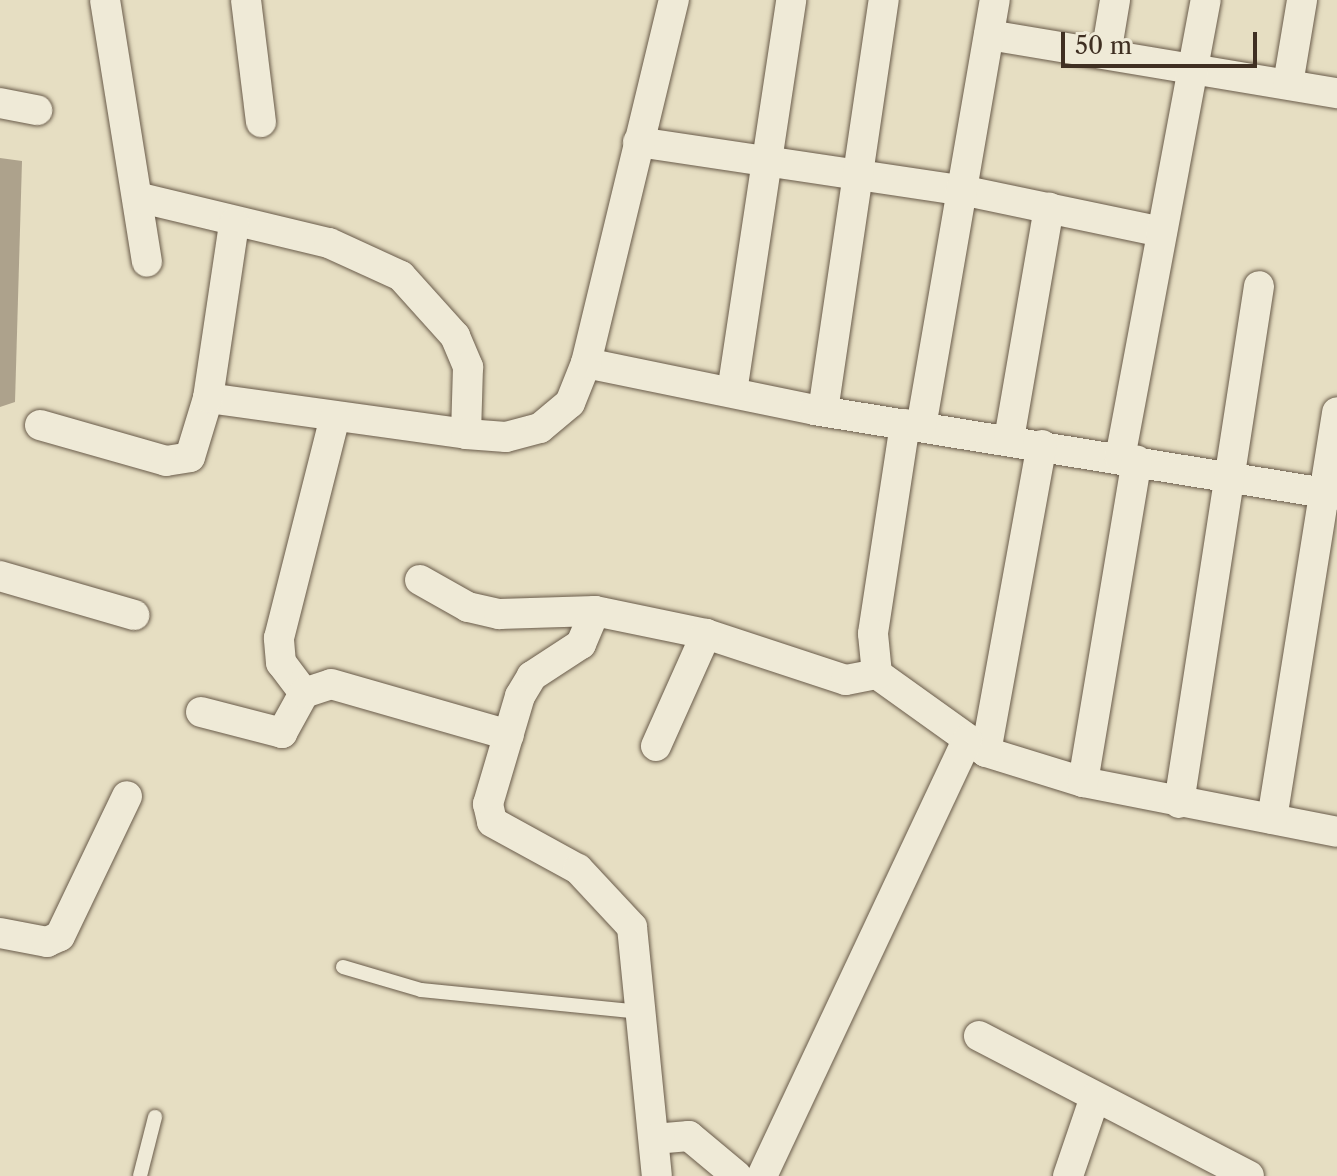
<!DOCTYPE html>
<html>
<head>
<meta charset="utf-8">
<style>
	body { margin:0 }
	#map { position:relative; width:1337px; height:1176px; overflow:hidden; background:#e6dec2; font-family:"Libre Caslon Text",serif }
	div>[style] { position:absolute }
	.water>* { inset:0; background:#ada28c }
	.roads { filter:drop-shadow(0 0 2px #695b4a) drop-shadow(0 0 2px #695b4a) }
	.service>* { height:14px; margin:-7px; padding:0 7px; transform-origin:7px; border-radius:7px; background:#efead7 }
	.minor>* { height:30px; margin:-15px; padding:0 15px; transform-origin:15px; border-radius:15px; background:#efead7 }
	span { translate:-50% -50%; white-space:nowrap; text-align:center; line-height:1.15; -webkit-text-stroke:8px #efead7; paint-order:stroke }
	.scale { position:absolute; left:1061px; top:32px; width:196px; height:36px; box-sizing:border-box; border:4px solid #3f2f22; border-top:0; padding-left:10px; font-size:24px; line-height:28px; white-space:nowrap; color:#3f2f22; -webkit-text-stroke:6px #efead7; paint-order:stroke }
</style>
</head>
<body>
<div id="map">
	<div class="water">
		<div style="clip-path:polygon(0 158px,22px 161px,15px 402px,0 407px)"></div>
	</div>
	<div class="roads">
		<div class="service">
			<div style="left:343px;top:967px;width:81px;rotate:16.4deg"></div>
			<div style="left:421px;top:990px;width:221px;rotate:5.7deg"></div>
			<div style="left:140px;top:1176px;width:61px;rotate:-75.7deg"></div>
		</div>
		<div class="minor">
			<div style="left:105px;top:0;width:265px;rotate:80.9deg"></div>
			<div style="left:246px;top:0;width:123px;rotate:83deg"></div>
			<div style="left:989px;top:35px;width:353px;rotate:9.5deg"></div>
			<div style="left:1106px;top:54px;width:55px;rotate:-80.5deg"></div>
			<div style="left:1288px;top:84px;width:85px;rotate:-80.5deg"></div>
			<div style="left:0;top:103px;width:38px;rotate:11deg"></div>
			<div style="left:638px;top:142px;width:327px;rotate:8.5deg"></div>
			<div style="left:961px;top:190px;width:205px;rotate:11.8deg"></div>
			<div style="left:137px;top:197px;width:197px;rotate:13.5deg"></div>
			<div style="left:329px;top:243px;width:79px;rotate:24.6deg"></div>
			<div style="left:401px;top:276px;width:81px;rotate:48deg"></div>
			<div style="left:455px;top:336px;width:34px;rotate:67deg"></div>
			<div style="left:468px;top:367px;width:67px;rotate:91.7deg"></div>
			<div style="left:586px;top:363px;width:233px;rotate:11.6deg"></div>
			<div style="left:814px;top:410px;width:530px;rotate:9.23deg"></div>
			<div style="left:732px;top:392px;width:396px;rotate:-81.4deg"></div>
			<div style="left:208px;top:398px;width:260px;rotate:7.9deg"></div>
			<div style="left:466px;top:434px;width:40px;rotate:4.3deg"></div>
			<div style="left:506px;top:437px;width:35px;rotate:-15deg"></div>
			<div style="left:540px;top:428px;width:39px;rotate:-40deg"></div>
			<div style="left:570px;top:403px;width:43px;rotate:-68.2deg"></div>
			<div style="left:586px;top:363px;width:374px;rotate:-76.4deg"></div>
			<div style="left:823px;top:411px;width:416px;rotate:-81.6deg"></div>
			<div style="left:905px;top:424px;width:212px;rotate:98.7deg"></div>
			<div style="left:873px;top:634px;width:40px;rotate:84.3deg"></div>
			<div style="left:877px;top:674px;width:134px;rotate:35.6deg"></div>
			<div style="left:986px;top:752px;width:102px;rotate:17.2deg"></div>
			<div style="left:1083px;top:782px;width:259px;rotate:11.1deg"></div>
			<div style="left:40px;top:425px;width:131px;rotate:15.9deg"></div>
			<div style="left:166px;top:461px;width:24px;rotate:-9deg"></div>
			<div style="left:190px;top:457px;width:62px;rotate:-73deg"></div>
			<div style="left:208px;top:398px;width:177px;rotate:-81.5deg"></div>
			<div style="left:921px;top:427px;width:433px;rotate:-80.2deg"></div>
			<div style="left:1009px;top:439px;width:235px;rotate:-80.2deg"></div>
			<div style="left:1120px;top:458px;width:466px;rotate:-79.4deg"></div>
			<div style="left:0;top:576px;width:140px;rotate:16.2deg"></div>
			<div style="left:420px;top:580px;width:55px;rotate:29.4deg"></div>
			<div style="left:468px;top:607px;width:32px;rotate:13deg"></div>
			<div style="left:499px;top:614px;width:96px;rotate:-1.8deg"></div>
			<div style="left:595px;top:611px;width:113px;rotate:11.7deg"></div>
			<div style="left:706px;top:634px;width:147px;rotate:18.2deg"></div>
			<div style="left:846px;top:680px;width:32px;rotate:-11deg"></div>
			<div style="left:595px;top:611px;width:36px;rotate:113deg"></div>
			<div style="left:581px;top:644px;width:59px;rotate:146.9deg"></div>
			<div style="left:532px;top:676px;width:23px;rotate:121deg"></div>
			<div style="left:520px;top:696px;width:113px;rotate:106.5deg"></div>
			<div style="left:488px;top:804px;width:18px;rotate:77deg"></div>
			<div style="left:492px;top:822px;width:98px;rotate:28.7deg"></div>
			<div style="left:578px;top:869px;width:79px;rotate:47deg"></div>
			<div style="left:632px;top:927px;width:250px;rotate:84.3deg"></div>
			<div style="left:304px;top:693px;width:38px;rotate:-127deg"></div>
			<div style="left:281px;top:663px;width:25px;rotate:-95deg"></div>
			<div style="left:279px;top:638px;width:225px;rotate:-75.8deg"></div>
			<div style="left:201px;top:712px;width:84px;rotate:14.5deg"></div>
			<div style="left:282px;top:733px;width:46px;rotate:-61.2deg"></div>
			<div style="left:304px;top:693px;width:28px;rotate:-18deg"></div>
			<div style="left:331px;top:684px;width:185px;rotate:16deg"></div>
			<div style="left:656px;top:746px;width:123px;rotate:-65.9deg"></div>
			<div style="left:986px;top:752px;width:312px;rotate:-79.7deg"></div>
			<div style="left:1083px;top:782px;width:326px;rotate:-80.5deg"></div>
			<div style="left:1179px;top:803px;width:523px;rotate:-81.2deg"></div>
			<div style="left:1272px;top:819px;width:412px;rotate:-80.9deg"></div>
			<div style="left:0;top:933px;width:48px;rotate:10.8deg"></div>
			<div style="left:47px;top:942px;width:14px;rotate:-25deg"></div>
			<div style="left:60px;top:936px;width:155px;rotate:-64.4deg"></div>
			<div style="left:979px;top:1036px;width:304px;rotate:27.4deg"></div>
			<div style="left:654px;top:1139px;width:35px;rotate:-5deg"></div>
			<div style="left:689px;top:1136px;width:62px;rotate:39.8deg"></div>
			<div style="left:762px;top:1176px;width:482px;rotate:-64.8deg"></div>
			<div style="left:1068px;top:1176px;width:83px;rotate:-71.1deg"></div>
		</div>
	</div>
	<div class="scale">50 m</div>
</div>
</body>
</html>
